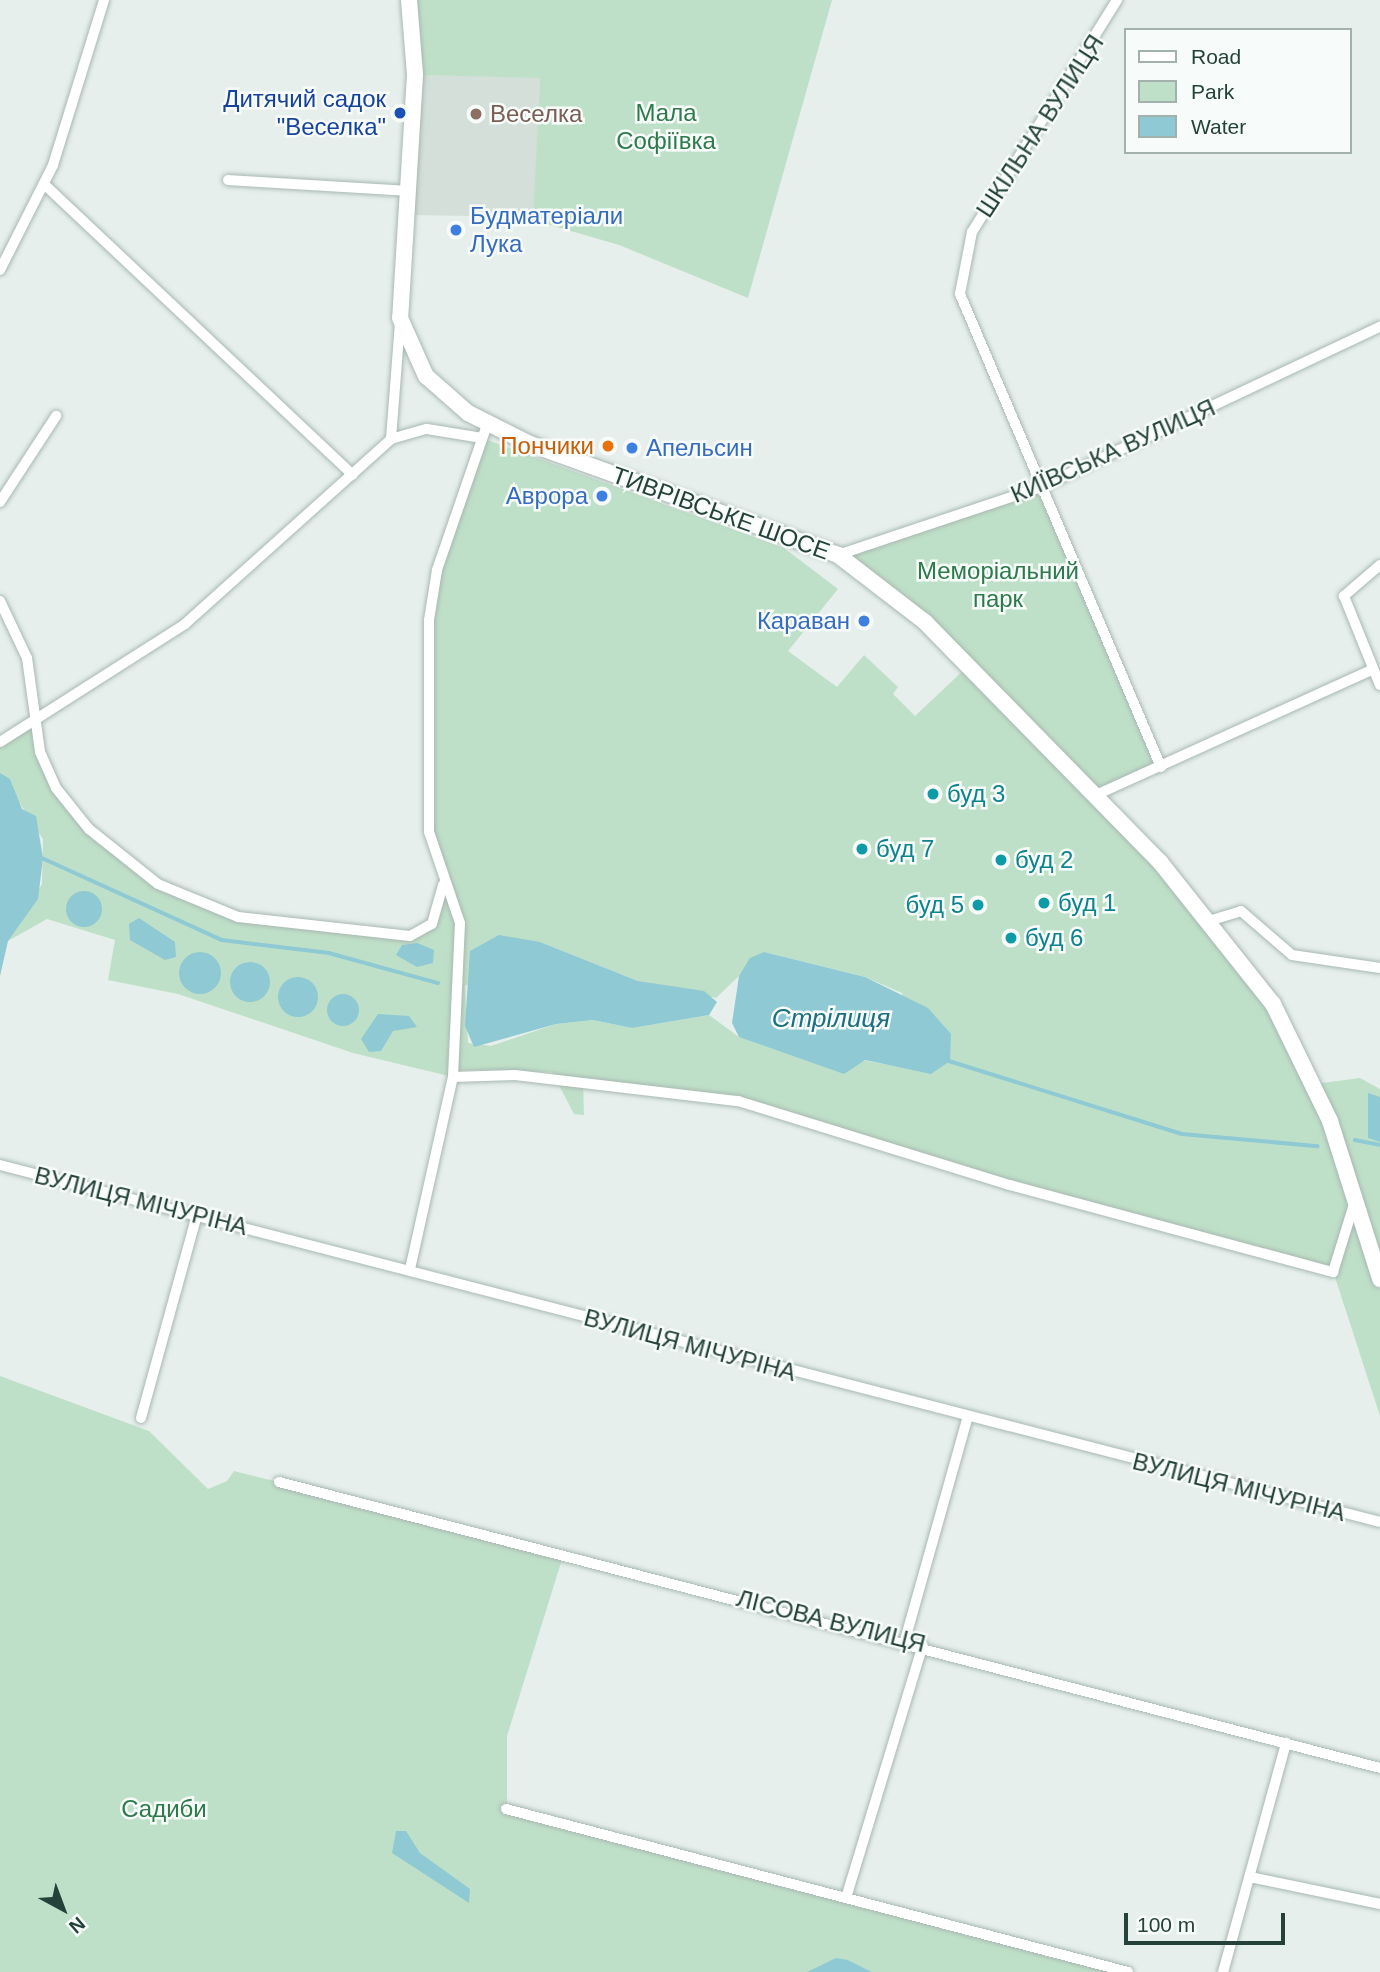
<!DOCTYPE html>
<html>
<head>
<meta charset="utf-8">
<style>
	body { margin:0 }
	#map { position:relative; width:1380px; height:1972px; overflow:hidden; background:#e6efeb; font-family:Helvetica,sans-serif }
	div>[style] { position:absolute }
	.built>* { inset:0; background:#d4dfda; transform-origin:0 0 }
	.green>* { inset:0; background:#bfe0c8 }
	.water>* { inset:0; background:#8ec9d4 }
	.round { border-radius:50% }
	.stream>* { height:3.5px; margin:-1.75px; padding:0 1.75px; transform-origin:1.75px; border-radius:1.75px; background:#8ec9d4 }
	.roads { filter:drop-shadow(0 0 2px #a8b8b2) drop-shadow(0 0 2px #a8b8b2) }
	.street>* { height:10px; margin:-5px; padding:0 5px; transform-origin:5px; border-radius:5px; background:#fff }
	.secondary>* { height:16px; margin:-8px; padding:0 8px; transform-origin:8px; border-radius:8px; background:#fff }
	.dots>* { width:19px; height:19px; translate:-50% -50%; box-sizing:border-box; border:4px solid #f7fbf9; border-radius:50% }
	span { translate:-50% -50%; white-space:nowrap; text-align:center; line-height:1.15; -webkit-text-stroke:5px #f7fbf9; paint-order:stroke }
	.transit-label { font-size:24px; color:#164399 }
	.right { translate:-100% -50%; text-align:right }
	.park-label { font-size:24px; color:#2d7a4b }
	.education-label { font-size:24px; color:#785e54 }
	.left { translate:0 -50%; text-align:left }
	.street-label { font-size:24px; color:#24423a }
	.shop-label { font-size:24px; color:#366cbe }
	.food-label { font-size:24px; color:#c56008 }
	.culture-label { font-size:24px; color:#0d838f }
	.water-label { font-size:26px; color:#1c6f80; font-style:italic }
	.legend { position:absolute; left:1124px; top:28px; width:228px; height:126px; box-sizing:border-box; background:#f7fbf9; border:2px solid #a3b1ad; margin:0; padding:9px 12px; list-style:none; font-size:21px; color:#24423a }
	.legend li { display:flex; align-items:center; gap:14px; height:35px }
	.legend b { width:35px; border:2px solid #a3b1ad }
	.north { position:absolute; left:28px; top:1874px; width:70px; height:70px; -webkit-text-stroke:5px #f7fbf9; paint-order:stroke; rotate:139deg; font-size:19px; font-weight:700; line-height:28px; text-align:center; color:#24423a }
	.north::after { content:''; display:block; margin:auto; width:24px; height:32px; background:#24423a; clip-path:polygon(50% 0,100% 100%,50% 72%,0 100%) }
	.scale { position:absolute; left:1124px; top:1913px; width:161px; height:32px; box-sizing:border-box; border:4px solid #24423a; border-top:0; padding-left:9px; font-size:21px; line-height:24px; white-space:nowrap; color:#24423a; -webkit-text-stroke:5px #f7fbf9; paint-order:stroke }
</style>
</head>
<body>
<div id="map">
	<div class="built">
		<div style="left:415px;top:75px;width:125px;height:140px;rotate:1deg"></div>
	</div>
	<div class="green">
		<div style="clip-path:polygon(409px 0,832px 0,748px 298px,619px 245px,533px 220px,540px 78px,415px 75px)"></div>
		<div style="clip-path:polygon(evenodd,482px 438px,784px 548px,838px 589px,788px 651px,837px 687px,864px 655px,898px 687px,893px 694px,915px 716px,968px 666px,838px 555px,1041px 487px,1161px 767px,1096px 795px,1212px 920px,1315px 1084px,1360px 1078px,1380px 1089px,1380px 1416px,1333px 1271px,1115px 1214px,739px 1098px,583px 1080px,584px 1115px,574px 1114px,552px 1072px,461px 1070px,453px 1077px,353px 1053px,178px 994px,108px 980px,115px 940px,47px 919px,8px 941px,42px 884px,43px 839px,0 773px,0 742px,38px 713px,38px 736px,56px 788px,125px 859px,220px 913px,410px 936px,426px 931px,444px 884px,434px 854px,433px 586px,482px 438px,540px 942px,638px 981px,716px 998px,764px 952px,865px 977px,902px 993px,910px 1069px,739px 1037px,709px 1015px,632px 1028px,593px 1020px,556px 1024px,491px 1046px,468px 1043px,465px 986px,540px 942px)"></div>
		<div style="clip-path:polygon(0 1376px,149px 1431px,208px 1489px,227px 1481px,234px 1471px,564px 1553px,507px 1736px,507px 1809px,1128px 1972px,872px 1972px,848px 1960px,807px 1972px,0 1972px)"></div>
	</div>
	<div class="water">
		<div style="clip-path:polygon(0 773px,10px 779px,22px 809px,36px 816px,43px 858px,38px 899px,8px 941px,0 976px)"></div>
		<div class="round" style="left:66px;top:891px;width:36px;height:36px"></div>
		<div style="clip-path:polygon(139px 918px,175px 942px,176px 957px,165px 960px,130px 940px,129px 924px)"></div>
		<div style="clip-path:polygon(499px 935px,540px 942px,638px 981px,704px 991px,717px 1002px,709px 1015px,632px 1028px,593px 1020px,556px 1024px,474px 1047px,465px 1026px,470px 951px)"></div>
		<div style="clip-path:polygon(417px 943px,434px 950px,433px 963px,417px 967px,396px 955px,402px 945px)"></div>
		<div style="clip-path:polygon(764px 952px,865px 977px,928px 1008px,951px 1034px,950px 1061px,931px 1074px,865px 1060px,844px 1074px,739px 1037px,732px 1023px,739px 976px,750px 958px)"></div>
		<div class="round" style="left:179px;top:952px;width:42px;height:42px"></div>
		<div class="round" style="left:230px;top:962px;width:40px;height:40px"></div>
		<div class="round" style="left:278px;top:977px;width:40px;height:40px"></div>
		<div class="round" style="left:327px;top:994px;width:32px;height:32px"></div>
		<div style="clip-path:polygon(378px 1014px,409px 1016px,417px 1027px,393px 1031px,381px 1051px,369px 1052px,361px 1039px)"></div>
		<div style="clip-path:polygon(1368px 1093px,1380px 1097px,1380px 1142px,1368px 1138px)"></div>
		<div style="clip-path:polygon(396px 1831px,406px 1831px,420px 1853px,470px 1889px,469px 1903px,392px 1853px)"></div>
		<div style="clip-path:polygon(836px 1958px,848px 1960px,872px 1972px,807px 1972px)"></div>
	</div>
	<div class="stream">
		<div style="left:40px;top:857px;width:200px;rotate:24.5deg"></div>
		<div style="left:222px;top:940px;width:108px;rotate:6.9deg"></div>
		<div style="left:329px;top:953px;width:113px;rotate:15.4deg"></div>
		<div style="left:946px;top:1060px;width:247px;rotate:17.4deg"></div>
		<div style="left:1182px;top:1134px;width:136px;rotate:5.1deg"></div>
		<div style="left:1355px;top:1140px;width:25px;rotate:11deg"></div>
	</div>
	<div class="roads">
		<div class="street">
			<div style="left:1117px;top:0;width:274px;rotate:122deg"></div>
			<div style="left:972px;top:232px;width:63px;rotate:101deg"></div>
			<div style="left:960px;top:294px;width:514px;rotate:66.98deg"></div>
			<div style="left:228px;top:180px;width:181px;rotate:3.5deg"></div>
			<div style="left:44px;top:184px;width:424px;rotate:43.3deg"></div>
			<div style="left:0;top:270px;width:118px;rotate:-63.2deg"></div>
			<div style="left:53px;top:165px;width:173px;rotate:-72.8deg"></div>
			<div style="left:391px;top:439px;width:37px;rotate:-16deg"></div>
			<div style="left:427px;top:429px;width:56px;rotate:9.3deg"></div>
			<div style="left:0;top:502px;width:103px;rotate:-56.9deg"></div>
			<div style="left:838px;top:555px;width:214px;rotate:-18.5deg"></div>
			<div style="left:1041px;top:487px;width:375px;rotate:-25.3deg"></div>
			<div style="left:1380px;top:565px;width:48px;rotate:139.3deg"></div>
			<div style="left:1344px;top:596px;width:96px;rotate:68deg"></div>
			<div style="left:0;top:601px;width:63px;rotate:64.7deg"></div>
			<div style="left:27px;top:658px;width:95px;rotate:82.1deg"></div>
			<div style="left:40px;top:752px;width:39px;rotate:66deg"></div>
			<div style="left:56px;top:788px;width:53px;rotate:51.2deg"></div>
			<div style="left:89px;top:829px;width:88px;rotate:38.6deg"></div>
			<div style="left:158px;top:884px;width:87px;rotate:22.4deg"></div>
			<div style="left:238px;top:917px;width:173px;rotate:6.3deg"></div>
			<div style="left:410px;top:936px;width:25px;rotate:-29deg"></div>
			<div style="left:432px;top:924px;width:41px;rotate:-74.2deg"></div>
			<div style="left:0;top:742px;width:219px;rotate:-32.5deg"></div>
			<div style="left:185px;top:624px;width:277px;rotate:-41.9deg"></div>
			<div style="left:391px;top:439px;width:116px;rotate:-85.6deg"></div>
			<div style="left:1096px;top:795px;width:302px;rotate:-24.4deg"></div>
			<div style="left:1212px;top:920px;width:30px;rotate:-17deg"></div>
			<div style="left:1241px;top:911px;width:67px;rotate:40.8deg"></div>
			<div style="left:1292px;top:955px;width:89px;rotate:8.4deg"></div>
			<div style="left:453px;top:1077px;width:62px;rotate:-1.8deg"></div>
			<div style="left:515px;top:1075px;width:225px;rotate:6.7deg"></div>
			<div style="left:738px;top:1101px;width:285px;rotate:17.2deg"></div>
			<div style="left:1010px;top:1185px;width:335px;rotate:15.1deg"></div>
			<div style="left:1333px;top:1272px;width:74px;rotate:-72.8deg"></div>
			<div style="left:0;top:1165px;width:1425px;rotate:14.5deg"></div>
			<div style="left:410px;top:1269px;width:197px;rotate:-77.4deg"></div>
			<div style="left:453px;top:1077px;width:154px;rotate:-87.4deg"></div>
			<div style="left:460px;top:923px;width:96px;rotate:-108.8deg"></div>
			<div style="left:429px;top:832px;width:212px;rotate:-90deg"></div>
			<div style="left:429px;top:620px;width:51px;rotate:-80.9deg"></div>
			<div style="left:437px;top:570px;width:153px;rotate:-71deg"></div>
			<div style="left:141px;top:1418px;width:211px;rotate:-74.6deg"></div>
			<div style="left:279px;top:1482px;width:1138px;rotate:14.56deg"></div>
			<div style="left:905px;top:1640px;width:230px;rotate:-74.3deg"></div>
			<div style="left:506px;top:1809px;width:643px;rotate:14.68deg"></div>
			<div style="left:1250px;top:1877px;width:133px;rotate:11.7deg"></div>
			<div style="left:846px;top:1898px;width:264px;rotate:-73.1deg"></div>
			<div style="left:1223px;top:1972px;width:238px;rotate:-74.6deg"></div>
		</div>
		<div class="secondary">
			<div style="left:409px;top:0;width:75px;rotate:85.4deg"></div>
			<div style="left:415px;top:75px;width:243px;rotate:93.5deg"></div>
			<div style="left:400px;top:318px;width:64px;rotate:65.9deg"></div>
			<div style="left:426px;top:376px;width:56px;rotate:41.4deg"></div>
			<div style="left:468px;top:413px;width:69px;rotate:26.6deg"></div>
			<div style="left:530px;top:444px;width:327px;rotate:19.8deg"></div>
			<div style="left:838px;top:555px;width:110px;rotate:37.6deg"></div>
			<div style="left:925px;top:622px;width:336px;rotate:45.6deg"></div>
			<div style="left:1160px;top:862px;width:181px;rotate:51.5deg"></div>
			<div style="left:1273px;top:1004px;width:130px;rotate:64deg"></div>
			<div style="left:1330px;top:1121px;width:166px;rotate:72.4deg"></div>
		</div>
	</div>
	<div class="dots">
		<div style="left:400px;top:113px;background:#1a4fb4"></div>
		<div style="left:476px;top:114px;background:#8d6e63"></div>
		<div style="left:456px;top:230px;background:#3f7fe0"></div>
		<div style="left:608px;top:446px;background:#e8710a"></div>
		<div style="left:632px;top:448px;background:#3f7fe0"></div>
		<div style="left:602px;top:496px;background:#3f7fe0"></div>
		<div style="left:864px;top:621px;background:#3f7fe0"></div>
		<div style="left:933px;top:794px;background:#0f9aa8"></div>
		<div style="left:862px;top:849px;background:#0f9aa8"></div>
		<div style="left:1001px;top:860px;background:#0f9aa8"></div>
		<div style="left:1044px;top:903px;background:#0f9aa8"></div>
		<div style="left:978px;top:905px;background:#0f9aa8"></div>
		<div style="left:1011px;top:938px;background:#0f9aa8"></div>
	</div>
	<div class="transit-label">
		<span class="right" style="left:386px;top:113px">Дитячий садок<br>"Веселка"</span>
	</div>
	<div class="park-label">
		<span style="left:666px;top:127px">Мала<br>Софіївка</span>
		<span style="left:998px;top:585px">Меморіальний<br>парк</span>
		<span style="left:164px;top:1809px">Садиби</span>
	</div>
	<div class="education-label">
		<span class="left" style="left:490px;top:114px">Веселка</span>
	</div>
	<div class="street-label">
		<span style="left:1040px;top:126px;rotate:-57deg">ШКІЛЬНА ВУЛИЦЯ</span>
		<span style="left:1113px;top:451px;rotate:-24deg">КИЇВСЬКА ВУЛИЦЯ</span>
		<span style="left:721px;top:513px;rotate:20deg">ТИВРІВСЬКЕ ШОСЕ</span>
		<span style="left:141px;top:1201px;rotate:14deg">ВУЛИЦЯ МІЧУРІНА</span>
		<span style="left:690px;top:1345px;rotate:15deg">ВУЛИЦЯ МІЧУРІНА</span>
		<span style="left:1239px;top:1487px;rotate:14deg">ВУЛИЦЯ МІЧУРІНА</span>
		<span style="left:831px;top:1621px;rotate:14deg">ЛІСОВА ВУЛИЦЯ</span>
	</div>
	<div class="shop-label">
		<span class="left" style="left:470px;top:230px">Будматеріали<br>Лука</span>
		<span class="left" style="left:646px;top:448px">Апельсин</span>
		<span class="right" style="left:588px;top:496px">Аврора</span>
		<span class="right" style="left:850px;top:621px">Караван</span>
	</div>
	<div class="food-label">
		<span class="right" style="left:594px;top:446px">Пончики</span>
	</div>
	<div class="culture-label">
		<span class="left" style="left:947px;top:794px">буд 3</span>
		<span class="left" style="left:876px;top:849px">буд 7</span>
		<span class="left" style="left:1015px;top:860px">буд 2</span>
		<span class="left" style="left:1058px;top:903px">буд 1</span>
		<span class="right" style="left:964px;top:905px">буд 5</span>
		<span class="left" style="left:1025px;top:938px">буд 6</span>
	</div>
	<div class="water-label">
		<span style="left:831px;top:1019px">Стрілиця</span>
	</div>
	<ul class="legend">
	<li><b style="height:9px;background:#fff"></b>Road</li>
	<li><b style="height:19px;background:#bfe0c8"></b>Park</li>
	<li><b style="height:19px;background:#8ec9d4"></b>Water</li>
	</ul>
	<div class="north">N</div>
	<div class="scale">100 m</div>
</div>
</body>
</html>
